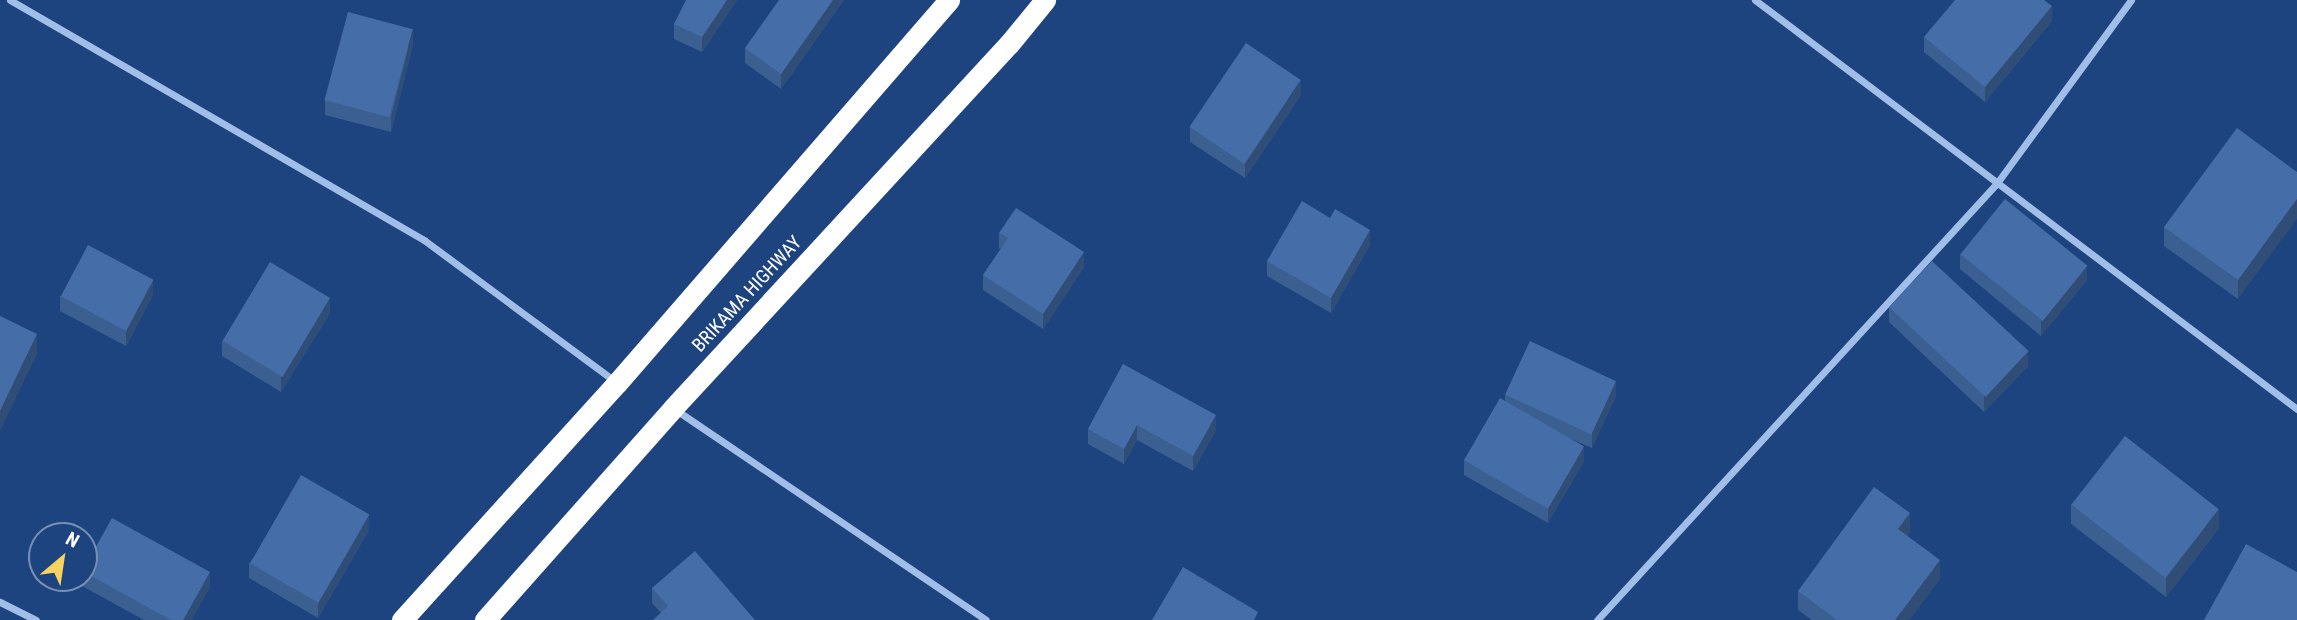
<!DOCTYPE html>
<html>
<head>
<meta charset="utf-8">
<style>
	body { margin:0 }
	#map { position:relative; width:2297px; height:620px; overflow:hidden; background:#1d447f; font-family:"Roboto Condensed",sans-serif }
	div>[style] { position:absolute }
	.street>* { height:7px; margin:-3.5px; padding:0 3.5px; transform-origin:3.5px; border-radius:3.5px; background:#a1bee9 }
	.highway>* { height:21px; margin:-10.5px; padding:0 10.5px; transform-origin:10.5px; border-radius:10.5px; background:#fff }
	.wall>* { inset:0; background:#3b5f91 }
	.shaded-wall>* { inset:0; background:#304d76 }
	.building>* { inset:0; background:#456ea9; transform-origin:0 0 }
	span { translate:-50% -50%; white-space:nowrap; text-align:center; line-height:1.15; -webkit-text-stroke:5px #1d447f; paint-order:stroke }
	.street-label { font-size:19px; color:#fff }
	.north { position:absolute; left:28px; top:522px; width:70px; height:70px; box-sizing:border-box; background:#1d447f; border:2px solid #778fb2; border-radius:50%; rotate:29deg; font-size:19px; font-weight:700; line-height:28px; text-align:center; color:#fff }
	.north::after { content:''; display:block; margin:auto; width:24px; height:32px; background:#f8d25f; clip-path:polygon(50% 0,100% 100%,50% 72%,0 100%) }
</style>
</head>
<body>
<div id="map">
	<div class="street">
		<div style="left:10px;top:0;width:479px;rotate:30.1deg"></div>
		<div style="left:424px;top:240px;width:239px;rotate:36.5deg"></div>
		<div style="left:1755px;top:0;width:679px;rotate:37.04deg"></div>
		<div style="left:676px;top:410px;width:374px;rotate:34.1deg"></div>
		<div style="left:0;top:602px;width:40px;rotate:26.6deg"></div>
		<div style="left:1597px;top:620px;width:592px;rotate:-47.53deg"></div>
		<div style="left:1997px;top:183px;width:227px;rotate:-53.8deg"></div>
	</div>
	<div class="highway">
		<div style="left:402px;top:620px;width:320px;rotate:-47.8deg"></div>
		<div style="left:617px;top:383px;width:507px;rotate:-49.08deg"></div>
		<div style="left:485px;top:620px;width:283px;rotate:-48.4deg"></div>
		<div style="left:673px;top:408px;width:495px;rotate:-47.3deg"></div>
		<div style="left:1009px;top:44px;width:57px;rotate:-50.7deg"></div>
	</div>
	<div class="wall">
		<div style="clip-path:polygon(737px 0,702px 52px,674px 39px,674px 24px)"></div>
		<div style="clip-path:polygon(844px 0,781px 89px,745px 63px,745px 48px)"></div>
		<div style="clip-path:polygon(2052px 21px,1985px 102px,1924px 52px,1924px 37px)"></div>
		<div style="clip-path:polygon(413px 44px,391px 132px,325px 115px,325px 100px)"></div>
		<div style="clip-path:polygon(1301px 95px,1245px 178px,1190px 142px,1190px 127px)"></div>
		<div style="clip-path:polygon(2297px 172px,2238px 299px,2164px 246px,2164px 227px)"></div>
		<div style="clip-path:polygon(1330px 218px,1370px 245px,1331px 313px,1267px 276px,1267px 261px)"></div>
		<div style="clip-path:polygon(999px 233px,1084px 267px,1043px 329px,983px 290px,983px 275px,1001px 249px,999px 248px)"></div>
		<div style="clip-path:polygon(1960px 254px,2087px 280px,2041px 336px,1960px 269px)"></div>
		<div style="clip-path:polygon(153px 295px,126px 346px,60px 311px,60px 296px)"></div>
		<div style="clip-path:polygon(1889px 307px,2028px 366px,1984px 412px,1889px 322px)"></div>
		<div style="clip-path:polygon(330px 313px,281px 392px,222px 356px,222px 341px)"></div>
		<div style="clip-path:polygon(1123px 364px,1216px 430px,1193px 471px,1137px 440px,1124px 464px,1088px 444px,1088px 429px)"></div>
		<div style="clip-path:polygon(1505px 394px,1616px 396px,1592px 448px,1571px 439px,1584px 461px,1548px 523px,1464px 475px,1464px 460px,1505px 401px)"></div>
		<div style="clip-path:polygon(2071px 504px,2219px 528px,2166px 597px,2071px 524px)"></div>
		<div style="clip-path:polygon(369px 530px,318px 618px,249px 578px,249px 563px)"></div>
		<div style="clip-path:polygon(1910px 532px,1907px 535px,1940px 579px,1909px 620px,1812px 620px,1798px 610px,1798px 591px)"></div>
		<div style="clip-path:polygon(84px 568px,210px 587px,191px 620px,144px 620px,82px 586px)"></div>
		<div style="clip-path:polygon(652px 588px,755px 620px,661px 613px,652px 603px)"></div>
	</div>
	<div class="shaded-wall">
		<div style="clip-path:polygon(727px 0,737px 0,702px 52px,702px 37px)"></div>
		<div style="clip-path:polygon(833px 0,844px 0,781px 89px,781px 74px)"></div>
		<div style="clip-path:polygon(2052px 6px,2052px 21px,1985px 102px,1985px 87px)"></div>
		<div style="clip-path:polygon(413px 29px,413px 44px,391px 132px,391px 117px)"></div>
		<div style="clip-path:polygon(1301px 80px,1301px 95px,1245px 178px,1245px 164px)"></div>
		<div style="clip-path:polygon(2297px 199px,2297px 219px,2238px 299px,2238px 280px)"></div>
		<div style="clip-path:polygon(1370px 230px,1370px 245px,1331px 313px,1331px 298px)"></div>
		<div style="clip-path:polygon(1084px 252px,1084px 267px,1043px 329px,1043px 314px)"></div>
		<div style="clip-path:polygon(2087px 266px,2087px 280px,2041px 336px,2041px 321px)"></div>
		<div style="clip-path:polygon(153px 280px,153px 295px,126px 346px,126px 331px)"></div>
		<div style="clip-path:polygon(330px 298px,330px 313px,281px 392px,281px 377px)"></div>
		<div style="clip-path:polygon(37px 334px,37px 354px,0 431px,0 411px)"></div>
		<div style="clip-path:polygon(2028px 351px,2028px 366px,1984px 412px,1984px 397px)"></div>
		<div style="clip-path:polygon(1616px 381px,1616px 396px,1592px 448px,1592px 433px)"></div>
		<div style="clip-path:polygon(1216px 415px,1216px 430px,1193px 471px,1193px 456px)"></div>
		<div style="clip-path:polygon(1137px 425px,1137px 440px,1124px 464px,1124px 449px)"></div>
		<div style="clip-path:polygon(1584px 446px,1584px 461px,1548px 523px,1548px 508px)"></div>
		<div style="clip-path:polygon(2219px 509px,2219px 528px,2166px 597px,2166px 578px)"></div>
		<div style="clip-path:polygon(1910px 513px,1910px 532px,1898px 548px,1898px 529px)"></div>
		<div style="clip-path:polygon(369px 515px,369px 530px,318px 618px,318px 603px)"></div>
		<div style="clip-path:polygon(1940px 560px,1940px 579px,1909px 620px,1895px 620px)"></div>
		<div style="clip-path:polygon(210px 572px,210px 587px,191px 620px,183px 620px)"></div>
	</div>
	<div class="building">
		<div style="clip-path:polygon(686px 0,727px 0,702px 37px,674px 24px)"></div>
		<div style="clip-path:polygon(779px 0,833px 0,781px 74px,745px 48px)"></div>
		<div style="clip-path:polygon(1955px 0,2044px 0,2052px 6px,1985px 87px,1924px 37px)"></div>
		<div style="left:348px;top:12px;width:67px;height:91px;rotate:15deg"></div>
		<div style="left:1246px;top:43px;width:66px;height:101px;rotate:34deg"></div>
		<div style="clip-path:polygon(2237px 128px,2297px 172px,2297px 199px,2238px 280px,2164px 227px)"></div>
		<div style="left:2005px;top:199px;width:106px;height:71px;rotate:39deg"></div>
		<div style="clip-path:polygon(1302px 201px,1330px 218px,1335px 209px,1370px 230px,1331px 298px,1267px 261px)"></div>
		<div style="clip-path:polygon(1016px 208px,1084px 252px,1043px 314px,983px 275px,1008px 238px,999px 233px)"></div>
		<div style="left:88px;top:245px;width:74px;height:58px;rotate:28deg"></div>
		<div style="left:1932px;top:261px;width:132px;height:63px;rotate:43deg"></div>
		<div style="left:270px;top:262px;width:70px;height:92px;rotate:31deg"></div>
		<div style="clip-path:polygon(0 316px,37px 334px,0 411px)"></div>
		<div style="left:1530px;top:341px;width:95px;height:59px;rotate:25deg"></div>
		<div style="clip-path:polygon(1123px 364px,1216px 415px,1193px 456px,1137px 425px,1124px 449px,1088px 429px)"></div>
		<div style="left:1500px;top:398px;width:97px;height:72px;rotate:30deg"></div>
		<div style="left:2125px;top:436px;width:119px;height:87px;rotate:38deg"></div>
		<div style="left:301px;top:475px;width:79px;height:102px;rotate:30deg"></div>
		<div style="clip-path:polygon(1874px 487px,1910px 513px,1898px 529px,1940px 560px,1895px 620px,1837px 620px,1798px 591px)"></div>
		<div style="clip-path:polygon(112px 518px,210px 572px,183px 620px,171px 620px,84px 572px,84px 568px)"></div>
		<div style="clip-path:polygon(2246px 544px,2297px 572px,2297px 620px,2204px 620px)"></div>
		<div style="clip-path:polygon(695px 551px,755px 620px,653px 620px,668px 606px,652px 588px)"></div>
		<div style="clip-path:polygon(1183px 567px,1258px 612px,1254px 620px,1152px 620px)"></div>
	</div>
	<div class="street-label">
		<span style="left:747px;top:294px;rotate:-47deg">BRIKAMA HIGHWAY</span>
	</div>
	<div class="north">N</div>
</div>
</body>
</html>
